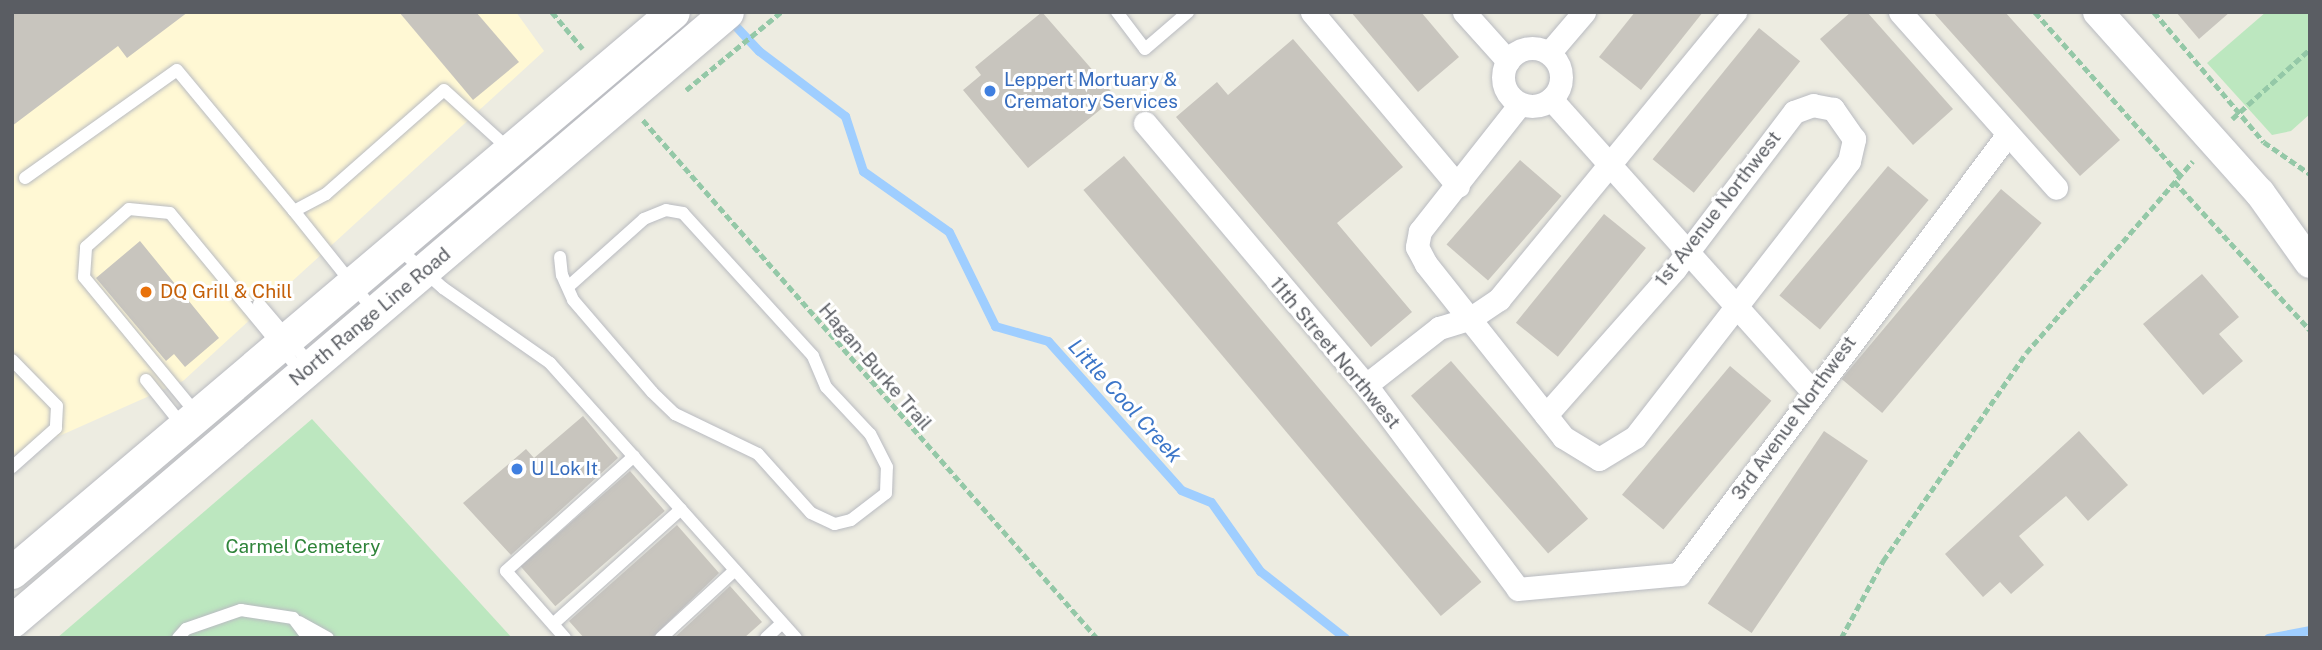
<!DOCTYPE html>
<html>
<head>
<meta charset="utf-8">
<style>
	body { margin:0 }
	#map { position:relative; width:2322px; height:650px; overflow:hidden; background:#edece1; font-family:"Public Sans",sans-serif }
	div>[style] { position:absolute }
	.commercial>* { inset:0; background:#fff8d4 }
	.green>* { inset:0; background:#bce7bf }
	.stream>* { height:9px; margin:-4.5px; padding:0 4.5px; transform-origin:4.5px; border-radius:4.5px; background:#9fceff }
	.building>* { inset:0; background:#c8c5be; transform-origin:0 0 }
	.path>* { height:4.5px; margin-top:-2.25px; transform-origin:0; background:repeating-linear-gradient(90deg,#94c8a7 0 7px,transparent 0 10.5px) }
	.roads { filter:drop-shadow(0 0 2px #b9bbc1) drop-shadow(0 0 2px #b9bbc1) }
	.service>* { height:12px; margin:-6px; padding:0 6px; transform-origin:6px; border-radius:6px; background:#fff }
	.minor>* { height:23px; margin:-11.5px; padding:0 11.5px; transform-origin:11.5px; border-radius:11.5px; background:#fff }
	.minor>.ring { margin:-11.5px; padding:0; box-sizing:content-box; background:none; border:23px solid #fff; border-radius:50% }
	.tertiary>* { height:30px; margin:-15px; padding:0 15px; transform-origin:15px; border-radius:15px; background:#fff }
	.secondary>* { height:33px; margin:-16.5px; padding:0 16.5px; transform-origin:16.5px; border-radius:16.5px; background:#fff }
	.dots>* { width:19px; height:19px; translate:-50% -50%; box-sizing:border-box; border:4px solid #fff; border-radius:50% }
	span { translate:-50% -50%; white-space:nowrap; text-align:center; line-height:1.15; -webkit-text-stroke:6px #fff; paint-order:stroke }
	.shop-label { font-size:19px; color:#366cbe }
	.left { translate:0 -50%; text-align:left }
	.street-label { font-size:19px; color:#5a5d63 }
	.food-label { font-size:19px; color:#c56008 }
	.park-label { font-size:19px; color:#2f843a }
	.water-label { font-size:21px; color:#3c76c8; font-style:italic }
	.frame { position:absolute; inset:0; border:14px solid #5a5d63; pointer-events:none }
</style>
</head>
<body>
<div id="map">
	<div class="commercial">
		<div style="clip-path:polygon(12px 12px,516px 12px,544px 51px,183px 381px,12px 457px)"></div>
	</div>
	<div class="green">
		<div style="clip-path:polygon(2266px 12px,2310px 12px,2310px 114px,2291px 131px,2272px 135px,2207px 63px)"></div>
		<div style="clip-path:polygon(312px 419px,512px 638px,57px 638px)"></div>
	</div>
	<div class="stream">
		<div style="left:728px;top:18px;width:45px;rotate:46.8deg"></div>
		<div style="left:759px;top:51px;width:108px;rotate:37.1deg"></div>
		<div style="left:845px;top:116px;width:58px;rotate:71.9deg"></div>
		<div style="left:863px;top:171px;width:105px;rotate:35.3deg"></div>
		<div style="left:949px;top:232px;width:105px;rotate:63.9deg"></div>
		<div style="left:995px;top:326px;width:55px;rotate:15.8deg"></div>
		<div style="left:1048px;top:341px;width:200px;rotate:48.2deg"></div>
		<div style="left:1181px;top:490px;width:32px;rotate:22deg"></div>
		<div style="left:1211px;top:502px;width:85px;rotate:54.6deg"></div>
		<div style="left:1260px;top:571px;width:108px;rotate:38.2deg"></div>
		<div style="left:2268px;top:638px;width:43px;rotate:-10.8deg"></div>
	</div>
	<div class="building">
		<div style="clip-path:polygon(12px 12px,188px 12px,127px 58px,118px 46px,12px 126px)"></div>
		<div style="clip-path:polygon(399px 12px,476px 12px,519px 62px,473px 100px)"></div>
		<div style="clip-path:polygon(1042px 12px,1116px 97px,1028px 168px,963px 90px,981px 75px,975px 67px)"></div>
		<div style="clip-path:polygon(1351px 12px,1421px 12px,1459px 57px,1418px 92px)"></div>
		<div style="clip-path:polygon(1635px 12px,1703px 12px,1641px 90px,1599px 57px)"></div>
		<div style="clip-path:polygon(1851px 12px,1867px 12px,1953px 109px,1913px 145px,1820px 39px)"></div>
		<div style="clip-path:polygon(1933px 12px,2005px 12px,2120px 140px,2080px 176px)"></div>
		<div style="clip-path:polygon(2176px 12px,2230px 12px,2199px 39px)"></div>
		<div style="left:1759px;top:28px;width:53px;height:169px;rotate:39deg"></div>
		<div style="clip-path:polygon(1293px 39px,1403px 167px,1337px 223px,1412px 312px,1371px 347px,1176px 117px,1217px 82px,1228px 95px)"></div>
		<div style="left:1124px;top:156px;width:556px;height:53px;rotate:50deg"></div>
		<div style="left:1520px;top:160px;width:55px;height:112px;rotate:41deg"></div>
		<div style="left:1888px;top:166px;width:53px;height:169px;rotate:40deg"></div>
		<div style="left:2001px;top:189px;width:53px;height:248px;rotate:40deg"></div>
		<div style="left:1604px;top:214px;width:54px;height:140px;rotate:39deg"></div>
		<div style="clip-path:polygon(140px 241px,219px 338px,185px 367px,174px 354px,166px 361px,96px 278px)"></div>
		<div style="clip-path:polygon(2202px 274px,2239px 317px,2219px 334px,2243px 361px,2203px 395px,2143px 324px)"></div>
		<div style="left:1451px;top:361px;width:209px;height:53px;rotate:49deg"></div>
		<div style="left:1730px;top:366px;width:54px;height:168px;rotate:40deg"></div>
		<div style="clip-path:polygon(583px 416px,618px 458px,511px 555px,463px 503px,526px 449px,534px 458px)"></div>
		<div style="left:1824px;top:431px;width:53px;height:208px;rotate:34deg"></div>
		<div style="clip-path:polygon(2079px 431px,2128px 485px,2088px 521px,2066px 496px,2019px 536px,2044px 565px,2011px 594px,2000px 582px,1983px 597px,1945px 554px)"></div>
		<div style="left:630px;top:471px;width:53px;height:145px;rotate:49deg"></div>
		<div style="clip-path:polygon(677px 525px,719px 573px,652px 638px,584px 638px,569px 621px)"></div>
		<div style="clip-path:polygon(730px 586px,762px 622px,744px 638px,674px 638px)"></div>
	</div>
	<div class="path">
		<div style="left:552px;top:12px;width:48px;rotate:50deg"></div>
		<div style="left:2035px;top:12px;width:218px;rotate:48.3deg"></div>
		<div style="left:2154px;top:12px;width:170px;rotate:49.8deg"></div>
		<div style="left:2264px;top:142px;width:56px;rotate:34.8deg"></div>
		<div style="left:686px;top:90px;width:123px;rotate:-39.4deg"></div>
		<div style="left:2232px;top:119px;width:105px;rotate:-41.9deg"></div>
		<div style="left:643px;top:120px;width:689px;rotate:48.77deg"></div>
		<div style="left:2174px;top:181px;width:202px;rotate:47.6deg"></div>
		<div style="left:1841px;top:638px;width:88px;rotate:-61.4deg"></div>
		<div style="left:1883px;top:561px;width:252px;rotate:-55.5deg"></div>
		<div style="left:2026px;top:353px;width:254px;rotate:-49deg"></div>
	</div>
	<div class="roads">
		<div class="service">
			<div style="left:1117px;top:12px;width:46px;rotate:52.9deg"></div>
			<div style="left:1145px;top:49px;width:57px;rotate:-40.7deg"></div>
			<div style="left:25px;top:178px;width:186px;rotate:-35.4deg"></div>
			<div style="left:177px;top:70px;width:183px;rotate:50.3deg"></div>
			<div style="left:294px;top:211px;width:36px;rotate:-28deg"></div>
			<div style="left:326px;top:194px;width:157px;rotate:-41.4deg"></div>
			<div style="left:444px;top:90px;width:89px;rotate:42.3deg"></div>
			<div style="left:294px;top:211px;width:129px;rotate:51.3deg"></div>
			<div style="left:397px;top:247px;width:62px;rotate:41.7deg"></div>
			<div style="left:443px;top:288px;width:131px;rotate:35deg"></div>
			<div style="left:550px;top:363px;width:369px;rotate:48.2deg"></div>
			<div style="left:560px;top:257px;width:18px;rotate:84deg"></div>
			<div style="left:562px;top:275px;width:27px;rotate:66deg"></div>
			<div style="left:573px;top:300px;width:121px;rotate:49.3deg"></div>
			<div style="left:652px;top:392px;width:32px;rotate:44deg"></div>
			<div style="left:675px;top:414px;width:92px;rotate:25.7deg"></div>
			<div style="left:758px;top:454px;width:79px;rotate:48.1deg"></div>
			<div style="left:811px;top:513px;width:26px;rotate:25deg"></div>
			<div style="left:835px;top:524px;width:16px;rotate:-14deg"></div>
			<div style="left:851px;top:520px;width:44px;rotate:-37.6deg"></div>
			<div style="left:886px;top:493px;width:26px;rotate:-88deg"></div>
			<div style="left:887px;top:467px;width:37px;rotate:-117deg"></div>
			<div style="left:870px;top:434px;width:64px;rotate:-133.1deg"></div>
			<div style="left:826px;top:387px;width:34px;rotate:-113deg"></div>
			<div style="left:813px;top:356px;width:193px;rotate:-132.3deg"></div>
			<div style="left:683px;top:213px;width:17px;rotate:-170deg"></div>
			<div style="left:666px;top:210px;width:24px;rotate:158deg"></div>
			<div style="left:644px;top:219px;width:102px;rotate:138.2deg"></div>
			<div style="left:259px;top:304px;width:80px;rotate:49.6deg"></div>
			<div style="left:12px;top:360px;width:64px;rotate:45.6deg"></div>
			<div style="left:57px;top:406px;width:22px;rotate:93deg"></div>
			<div style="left:56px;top:428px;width:59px;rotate:138.4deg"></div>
			<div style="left:146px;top:380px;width:58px;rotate:51.3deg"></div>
			<div style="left:196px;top:413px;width:176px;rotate:-129.5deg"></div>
			<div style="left:84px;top:277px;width:30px;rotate:-86deg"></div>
			<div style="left:86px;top:247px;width:57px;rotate:-41.5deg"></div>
			<div style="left:129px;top:209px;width:41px;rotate:5.6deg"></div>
			<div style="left:170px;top:213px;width:207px;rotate:50.5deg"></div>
			<div style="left:299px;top:622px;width:33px;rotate:29deg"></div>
			<div style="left:553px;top:624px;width:172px;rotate:-41.9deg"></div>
			<div style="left:178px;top:638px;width:12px;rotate:-48deg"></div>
			<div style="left:186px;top:629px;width:58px;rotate:-19.1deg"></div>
			<div style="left:241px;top:610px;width:53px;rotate:8.7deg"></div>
			<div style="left:293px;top:618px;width:25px;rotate:53deg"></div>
			<div style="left:565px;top:638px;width:89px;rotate:-131.4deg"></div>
			<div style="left:506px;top:571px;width:172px;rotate:-41.9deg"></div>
			<div style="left:661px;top:638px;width:100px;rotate:-42.6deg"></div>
			<div style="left:766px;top:638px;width:22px;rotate:-43deg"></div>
		</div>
		<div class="minor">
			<div style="left:1312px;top:12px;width:227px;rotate:50deg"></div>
			<div style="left:1464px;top:12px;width:66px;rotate:48.1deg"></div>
			<div style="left:1900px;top:12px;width:235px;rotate:48.4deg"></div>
			<div class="ring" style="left:1503px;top:48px;width:35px;height:35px"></div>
			<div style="left:1549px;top:53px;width:54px;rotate:-49.5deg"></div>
			<div style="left:1551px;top:99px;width:393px;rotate:48.2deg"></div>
			<div style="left:1520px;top:104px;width:162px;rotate:128.2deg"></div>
			<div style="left:1420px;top:231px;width:16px;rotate:101deg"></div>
			<div style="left:1417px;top:247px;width:19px;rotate:62deg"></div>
			<div style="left:1426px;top:264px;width:221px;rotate:51.6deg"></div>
			<div style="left:1563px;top:437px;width:42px;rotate:31.4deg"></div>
			<div style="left:1599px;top:459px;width:42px;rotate:-31.4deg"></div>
			<div style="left:1635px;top:437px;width:349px;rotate:-52.2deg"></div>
			<div style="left:1849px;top:161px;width:23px;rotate:-77deg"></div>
			<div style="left:1854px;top:139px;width:37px;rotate:-125deg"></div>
			<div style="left:1833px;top:109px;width:20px;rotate:-169deg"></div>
			<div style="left:1813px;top:105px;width:20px;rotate:160deg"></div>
			<div style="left:1794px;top:112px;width:197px;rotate:127.2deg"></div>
			<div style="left:1675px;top:269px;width:195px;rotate:131.5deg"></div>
			<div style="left:1145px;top:123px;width:343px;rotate:49.9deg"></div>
			<div style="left:1366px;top:385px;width:254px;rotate:53.3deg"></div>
			<div style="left:1518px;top:589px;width:162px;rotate:-5.3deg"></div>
			<div style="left:1679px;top:574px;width:549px;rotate:-53.21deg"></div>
			<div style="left:1366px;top:385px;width:93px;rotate:-38deg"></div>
			<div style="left:1439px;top:328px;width:34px;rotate:-17deg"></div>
			<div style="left:1471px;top:318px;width:34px;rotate:-34deg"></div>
			<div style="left:1499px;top:299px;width:372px;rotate:-50.6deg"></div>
		</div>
		<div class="tertiary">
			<div style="left:2098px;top:12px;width:243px;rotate:48.2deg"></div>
			<div style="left:2260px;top:193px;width:86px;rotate:54.5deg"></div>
		</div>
		<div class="secondary">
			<div style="left:12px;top:572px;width:866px;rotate:-40.27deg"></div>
			<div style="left:12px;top:621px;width:939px;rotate:-40.42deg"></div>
		</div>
	</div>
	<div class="dots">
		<div style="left:990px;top:91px;background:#3f7fe0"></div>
		<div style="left:146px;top:292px;background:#e8710a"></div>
		<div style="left:517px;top:469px;background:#3f7fe0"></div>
	</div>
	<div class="shop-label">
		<span class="left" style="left:1004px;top:91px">Leppert Mortuary &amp;<br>Crematory Services</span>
		<span class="left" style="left:531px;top:469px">U Lok It</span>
	</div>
	<div class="street-label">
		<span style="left:1718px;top:209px;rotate:-52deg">1st Avenue Northwest</span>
		<span style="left:370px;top:317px;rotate:-40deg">North Range Line Road</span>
		<span style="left:1335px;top:353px;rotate:50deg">11th Street Northwest</span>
		<span style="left:875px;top:367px;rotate:49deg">Hagan-Burke Trail</span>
		<span style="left:1794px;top:418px;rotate:-54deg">3rd Avenue Northwest</span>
	</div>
	<div class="food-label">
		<span class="left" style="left:160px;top:292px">DQ Grill &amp; Chill</span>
	</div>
	<div class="park-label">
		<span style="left:303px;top:547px">Carmel Cemetery</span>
	</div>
	<div class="water-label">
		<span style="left:1125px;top:401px;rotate:48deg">Little Cool Creek</span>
	</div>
	<div class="frame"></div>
</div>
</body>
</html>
